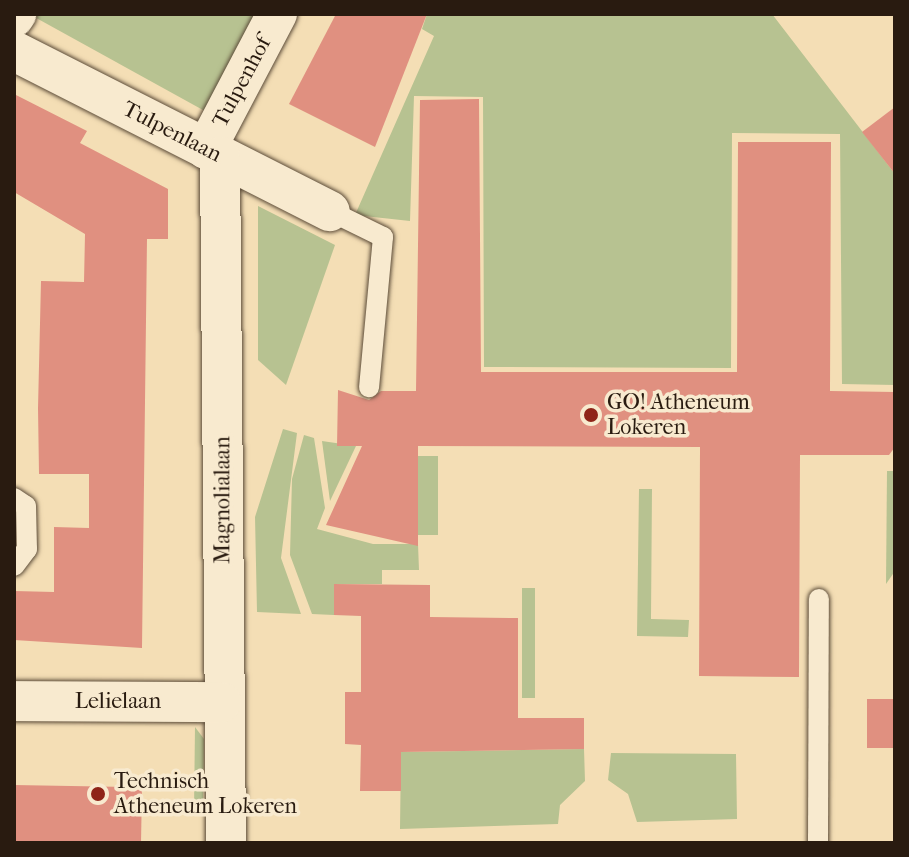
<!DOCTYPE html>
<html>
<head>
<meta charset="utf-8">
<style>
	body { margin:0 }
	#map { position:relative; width:909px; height:857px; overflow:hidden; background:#f4deb5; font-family:"IM FELL French Canon",serif }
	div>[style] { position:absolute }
	.green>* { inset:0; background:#b7c291; transform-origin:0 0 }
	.building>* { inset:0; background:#e09080; transform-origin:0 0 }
	.roads { filter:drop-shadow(0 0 2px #5c4c39) drop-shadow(0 0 2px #5c4c39) }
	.lane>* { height:20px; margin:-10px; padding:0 10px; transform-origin:10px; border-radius:10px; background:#f8eacf }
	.street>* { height:40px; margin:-20px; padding:0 20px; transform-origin:20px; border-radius:20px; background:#f8eacf }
	.dots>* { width:22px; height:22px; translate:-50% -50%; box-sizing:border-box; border:4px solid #f8eacf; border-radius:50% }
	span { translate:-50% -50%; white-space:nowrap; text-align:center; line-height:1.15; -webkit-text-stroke:7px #f8eacf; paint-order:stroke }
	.street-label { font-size:22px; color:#291b10 }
	.poi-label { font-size:22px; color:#291b10 }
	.left { translate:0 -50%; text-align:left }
	.frame { position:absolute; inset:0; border:16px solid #291b10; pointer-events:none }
</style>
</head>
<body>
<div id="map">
	<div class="green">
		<div style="clip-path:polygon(29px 14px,266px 14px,212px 115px)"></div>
		<div style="clip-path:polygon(427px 14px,772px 14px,895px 174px,895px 385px,842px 384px,840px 134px,732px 133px,731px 368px,484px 367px,483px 97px,414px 96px,410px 221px,355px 215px,434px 36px,422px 29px)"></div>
		<div style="clip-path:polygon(258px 206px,335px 245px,286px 385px,258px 360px)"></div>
		<div style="clip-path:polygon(283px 429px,297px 433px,281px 558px,301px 614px,257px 612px,255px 517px)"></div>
		<div style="clip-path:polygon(304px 435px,314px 438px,325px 508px,317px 529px,373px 544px,418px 544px,419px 570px,382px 570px,382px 584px,334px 584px,334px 615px,312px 614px,290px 555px,292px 479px)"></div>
		<div style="clip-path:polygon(322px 441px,356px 446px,330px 501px)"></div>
		<div style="left:418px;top:456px;width:20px;height:79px"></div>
		<div style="clip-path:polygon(887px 471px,895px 471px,895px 571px,886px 584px)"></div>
		<div style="clip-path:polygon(639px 489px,652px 489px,651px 619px,689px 620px,688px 637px,637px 636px)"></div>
		<div style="left:522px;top:588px;width:13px;height:110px"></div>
		<div style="clip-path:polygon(195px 727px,204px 739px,203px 810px,194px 810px)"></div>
		<div style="clip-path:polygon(584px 749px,585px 781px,560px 805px,558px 824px,400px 829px,401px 752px)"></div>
		<div style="clip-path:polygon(611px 753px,736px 754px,737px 819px,637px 822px,628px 794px,608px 780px)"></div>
	</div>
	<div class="building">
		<div style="clip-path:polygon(336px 14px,427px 14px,375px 147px,289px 104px)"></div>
		<div style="clip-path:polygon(14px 94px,87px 131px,80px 143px,168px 189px,168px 239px,147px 239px,142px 648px,14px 640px,14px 591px,54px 592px,54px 527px,89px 528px,89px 474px,39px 474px,38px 408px,41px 281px,84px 282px,85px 234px,14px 192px)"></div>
		<div style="clip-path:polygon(479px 99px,481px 372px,737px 372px,738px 142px,831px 142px,830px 391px,895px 392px,895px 447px,889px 455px,800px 455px,799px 677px,699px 676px,700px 447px,418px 446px,418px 546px,326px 525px,362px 446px,337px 446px,338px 390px,369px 400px,381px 391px,416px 391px,420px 100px)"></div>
		<div style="clip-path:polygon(895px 107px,895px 174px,862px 132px)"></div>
		<div style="clip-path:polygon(334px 584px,430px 585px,430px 617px,518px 618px,518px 718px,584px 718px,584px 749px,401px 752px,401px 791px,360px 791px,361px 745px,345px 744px,345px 692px,361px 692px,361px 616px,334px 615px)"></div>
		<div style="left:895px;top:699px;width:49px;height:28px;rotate:90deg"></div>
		<div style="left:14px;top:785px;width:128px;height:58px;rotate:1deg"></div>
	</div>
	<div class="roads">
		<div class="lane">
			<div style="left:330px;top:211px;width:59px;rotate:26.1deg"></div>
			<div style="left:383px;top:237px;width:151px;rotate:95.3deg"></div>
			<div style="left:14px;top:498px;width:14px;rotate:34deg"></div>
			<div style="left:26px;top:506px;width:43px;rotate:88.7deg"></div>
			<div style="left:27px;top:549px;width:21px;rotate:127deg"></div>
			<div style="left:818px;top:843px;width:244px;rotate:-89.8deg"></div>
		</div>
		<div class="street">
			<div style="left:14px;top:17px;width:4px;rotate:-56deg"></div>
			<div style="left:14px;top:51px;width:354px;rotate:26.9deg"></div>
			<div style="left:206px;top:149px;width:153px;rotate:-62.3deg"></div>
			<div style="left:220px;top:157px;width:686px;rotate:89.5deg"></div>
			<div style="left:14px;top:701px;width:207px;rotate:0.3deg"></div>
		</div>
	</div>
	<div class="dots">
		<div style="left:591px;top:415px;background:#8f2418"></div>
		<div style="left:98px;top:794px;background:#8f2418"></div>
	</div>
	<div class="street-label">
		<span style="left:242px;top:82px;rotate:-62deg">Tulpenhof</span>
		<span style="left:172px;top:132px;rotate:27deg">Tulpenlaan</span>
		<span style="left:223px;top:500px;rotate:-90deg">Magnolialaan</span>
		<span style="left:118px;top:702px">Lelielaan</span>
	</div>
	<div class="poi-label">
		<span class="left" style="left:607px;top:415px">GO! Atheneum<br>Lokeren</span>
		<span class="left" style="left:114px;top:794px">Technisch<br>Atheneum Lokeren</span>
	</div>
	<div class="frame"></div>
</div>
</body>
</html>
